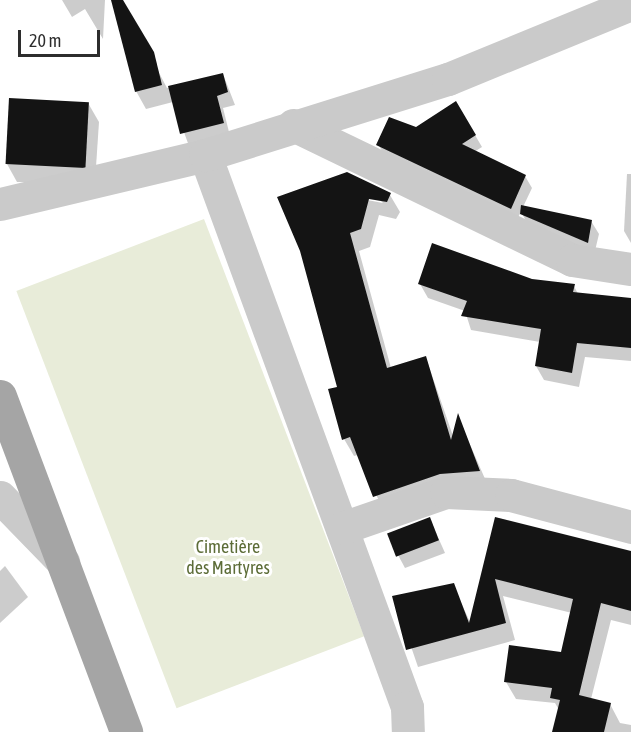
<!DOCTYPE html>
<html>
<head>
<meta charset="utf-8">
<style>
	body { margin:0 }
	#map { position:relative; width:631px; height:732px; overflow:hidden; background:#fff; font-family:"Asap Condensed",sans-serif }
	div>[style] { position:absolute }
	.green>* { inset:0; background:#e8ecd9; transform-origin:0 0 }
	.shadow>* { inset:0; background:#0003 }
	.building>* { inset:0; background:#141414; transform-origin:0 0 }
	.street>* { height:33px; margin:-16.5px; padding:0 16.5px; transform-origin:16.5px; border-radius:16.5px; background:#cacaca }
	.primary>* { height:33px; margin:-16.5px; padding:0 16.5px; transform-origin:16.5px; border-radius:16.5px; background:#a5a5a5 }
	span { translate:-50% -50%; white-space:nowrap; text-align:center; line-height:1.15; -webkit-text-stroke:6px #fff; paint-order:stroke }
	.park-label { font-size:18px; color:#5c6c37 }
	.scale { position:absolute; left:18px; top:30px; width:82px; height:27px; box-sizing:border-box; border:3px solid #2d2d2d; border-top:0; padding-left:8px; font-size:18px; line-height:21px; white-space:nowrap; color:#2d2d2d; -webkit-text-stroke:4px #fff; paint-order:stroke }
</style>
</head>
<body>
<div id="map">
	<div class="green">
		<div style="left:204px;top:219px;width:447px;height:201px;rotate:69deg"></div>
	</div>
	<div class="shadow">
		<div style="clip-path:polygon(62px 0,105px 0,103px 39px,85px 9px,72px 17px)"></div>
		<div style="clip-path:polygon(112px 0,121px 0,167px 88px,223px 74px,235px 105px,223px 108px,230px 136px,189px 146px,173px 102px,146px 109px,136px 91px)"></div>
		<div style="clip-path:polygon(10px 99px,88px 103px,99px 122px,95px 182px,17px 182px,7px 164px)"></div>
		<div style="clip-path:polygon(416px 129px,475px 135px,482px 147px,474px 152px,525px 176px,532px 188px,523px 207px,591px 221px,599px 234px,594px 255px,529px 226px,521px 212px,517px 219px,385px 156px,378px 144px)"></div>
		<div style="clip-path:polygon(627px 174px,631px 174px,631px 243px,624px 231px)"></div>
		<div style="clip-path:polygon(evenodd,390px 195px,400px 212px,396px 219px,379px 215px,370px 247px,359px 251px,391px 368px,426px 358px,453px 436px,458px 417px,489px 488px,385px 514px,358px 455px,354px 456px,344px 439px,339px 388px,301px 250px,279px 198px,390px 195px,362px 199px,379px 199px,383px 203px,362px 199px)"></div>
		<div style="clip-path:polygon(532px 280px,574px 286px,578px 294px,631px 299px,631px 361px,585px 357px,579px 387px,544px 380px,536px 366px,540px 342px,471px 330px,465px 311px,428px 298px,420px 284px)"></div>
		<div style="clip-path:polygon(430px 519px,445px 553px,405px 568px,398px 555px)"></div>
		<div style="clip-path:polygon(496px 519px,631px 553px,631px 625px,611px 620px,591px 699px,610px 704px,620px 723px,631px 725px,631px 732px,554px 732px,559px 710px,555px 703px,516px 699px,506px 682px,562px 653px,572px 613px,503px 596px,515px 640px,418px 667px,394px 597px,453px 585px,470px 622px)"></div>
		<div style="clip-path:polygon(5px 566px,28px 597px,0 623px,0 571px)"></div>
	</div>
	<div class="building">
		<div style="clip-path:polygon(111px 0,123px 0,154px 52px,162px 85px,135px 92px)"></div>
		<div style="clip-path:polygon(223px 73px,228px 92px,217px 96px,224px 123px,180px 134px,168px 86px)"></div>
		<div style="left:9px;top:98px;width:80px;height:66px;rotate:3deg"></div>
		<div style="clip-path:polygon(456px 101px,476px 135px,462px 144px,526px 175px,511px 209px,376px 145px,389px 117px,416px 127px)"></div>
		<div style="clip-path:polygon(347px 172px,391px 193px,387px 202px,369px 199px,361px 229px,350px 233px,387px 368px,426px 356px,451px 440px,458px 413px,480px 471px,440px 474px,373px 497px,350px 437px,342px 440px,328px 389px,337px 387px,300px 251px,277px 197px)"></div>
		<div style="clip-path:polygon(521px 205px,592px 220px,588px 243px,520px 214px)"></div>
		<div style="clip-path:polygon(432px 243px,532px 279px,575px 284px,573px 292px,631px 298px,631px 348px,577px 343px,572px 373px,535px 366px,541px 329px,461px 316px,467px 301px,418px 284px)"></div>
		<div style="left:430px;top:517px;width:25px;height:46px;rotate:69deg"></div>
		<div style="clip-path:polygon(495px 517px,631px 551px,631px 611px,601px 603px,579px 695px,611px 703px,604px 732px,552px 732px,560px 700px,550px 698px,552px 688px,504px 682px,509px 645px,561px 652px,573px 599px,495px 579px,506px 623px,406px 650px,392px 596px,454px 583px,469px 623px)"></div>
	</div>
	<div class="street">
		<div style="left:293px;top:125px;width:310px;rotate:25.8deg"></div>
		<div style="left:572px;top:260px;width:60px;rotate:8.7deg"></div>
		<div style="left:205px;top:155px;width:588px;rotate:69.9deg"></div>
		<div style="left:407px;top:707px;width:25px;rotate:88deg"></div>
		<div style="left:0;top:204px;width:211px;rotate:-13.4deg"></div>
		<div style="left:205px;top:155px;width:255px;rotate:-17.4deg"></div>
		<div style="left:448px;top:79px;width:198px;rotate:-22.3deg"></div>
		<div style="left:0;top:497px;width:91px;rotate:45.9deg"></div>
		<div style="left:342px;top:528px;width:110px;rotate:-19.1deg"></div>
		<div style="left:446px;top:492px;width:65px;rotate:2.6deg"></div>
		<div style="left:511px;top:495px;width:124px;rotate:14.9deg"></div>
	</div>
	<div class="primary">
		<div style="left:0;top:396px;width:359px;rotate:69.4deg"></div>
	</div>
	<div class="park-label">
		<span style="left:228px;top:558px">Cimetière<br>des Martyres</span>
	</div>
	<div class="scale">20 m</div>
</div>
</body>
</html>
